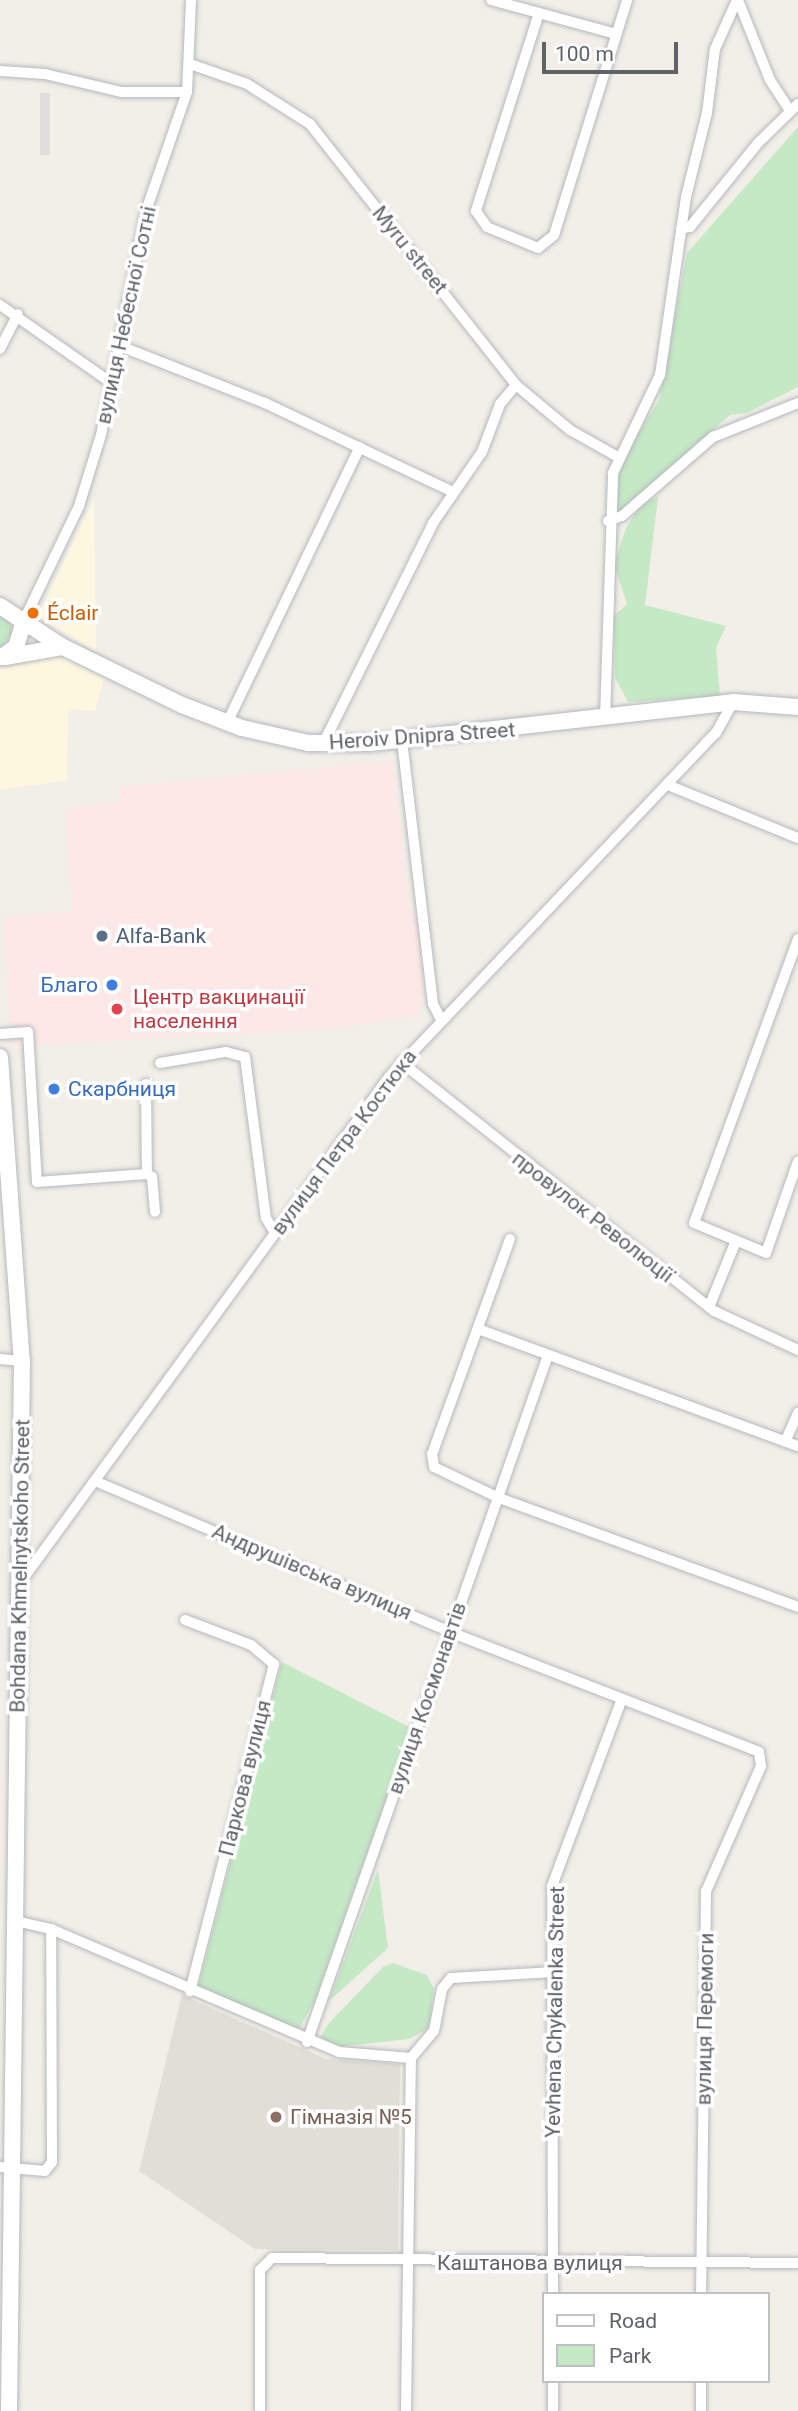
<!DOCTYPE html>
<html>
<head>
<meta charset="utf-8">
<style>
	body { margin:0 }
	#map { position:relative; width:798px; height:2411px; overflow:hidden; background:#f1efe8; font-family:Roboto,sans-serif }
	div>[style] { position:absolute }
	.commercial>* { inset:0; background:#fef7e0 }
	.industrial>* { inset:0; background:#e0deda; transform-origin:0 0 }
	.education>* { inset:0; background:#e1ded6 }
	.medical>* { inset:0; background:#fce8e6 }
	.green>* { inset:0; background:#c5e8c5 }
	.roads { filter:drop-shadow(0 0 2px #b5b8bc) drop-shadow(0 0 2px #b5b8bc) }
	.minor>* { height:10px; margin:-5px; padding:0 5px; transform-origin:5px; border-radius:5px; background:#fff }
	.secondary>* { height:16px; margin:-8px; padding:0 8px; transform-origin:8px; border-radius:8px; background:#fff }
	.dots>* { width:19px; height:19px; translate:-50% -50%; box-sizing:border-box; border:4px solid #fff; border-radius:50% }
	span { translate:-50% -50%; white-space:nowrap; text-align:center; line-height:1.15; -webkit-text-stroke:7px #fff; paint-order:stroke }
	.street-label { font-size:21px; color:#5f6368 }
	.food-label { font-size:21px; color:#c56008 }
	.left { translate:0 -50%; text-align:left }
	.service-label { font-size:21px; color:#4e5e75 }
	.shop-label { font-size:21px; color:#366cbe }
	.right { translate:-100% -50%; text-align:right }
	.health-label { font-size:21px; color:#be3a42 }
	.education-label { font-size:21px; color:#785e54 }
	.legend { position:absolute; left:542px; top:2292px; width:228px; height:91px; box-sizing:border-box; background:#fff; border:2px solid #bfc1c3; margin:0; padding:9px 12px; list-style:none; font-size:21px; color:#5f6368 }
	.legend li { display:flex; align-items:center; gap:14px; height:35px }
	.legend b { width:35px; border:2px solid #bfc1c3 }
	.scale { position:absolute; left:542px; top:42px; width:136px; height:32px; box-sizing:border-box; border:4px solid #5f6368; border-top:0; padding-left:9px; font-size:21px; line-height:24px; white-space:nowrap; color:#5f6368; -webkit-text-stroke:5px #fff; paint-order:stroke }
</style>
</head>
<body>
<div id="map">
	<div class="commercial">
		<div style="clip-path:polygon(94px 499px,96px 652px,43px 620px,40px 612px)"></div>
		<div style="clip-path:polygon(55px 655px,65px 656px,104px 677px,95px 711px,68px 709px,67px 780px,0 790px,0 669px)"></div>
	</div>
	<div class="industrial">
		<div style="left:40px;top:93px;width:10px;height:62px"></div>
	</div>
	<div class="education">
		<div style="clip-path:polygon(182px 1995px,326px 2059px,400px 2064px,398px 2250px,255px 2249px,139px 2171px)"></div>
	</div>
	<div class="medical">
		<div style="clip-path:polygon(393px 761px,409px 908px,420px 921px,425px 990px,418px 1015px,334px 1029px,11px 1046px,3px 917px,72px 911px,64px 808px,119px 802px,118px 787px)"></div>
	</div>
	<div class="green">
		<div style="clip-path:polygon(798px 127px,798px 387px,747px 413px,730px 415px,621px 511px,616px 504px,618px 477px,625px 455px,659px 400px,687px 253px)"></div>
		<div style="clip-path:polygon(658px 497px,645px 605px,726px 626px,716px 648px,720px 696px,628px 702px,615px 678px,614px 616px,627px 604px,614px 565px,626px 528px,641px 504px)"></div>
		<div style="clip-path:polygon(0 614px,10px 622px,13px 633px,0 650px)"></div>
		<div style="clip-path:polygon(282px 1662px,411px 1728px,315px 2000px,298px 2031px,198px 1988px)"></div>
		<div style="clip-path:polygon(378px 1870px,388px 1948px,329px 2001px)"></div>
		<div style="clip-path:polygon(393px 1963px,427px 1975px,434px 1989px,429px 2028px,409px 2039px,327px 2048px,321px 2036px,329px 2023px,383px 1967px)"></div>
	</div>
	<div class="roads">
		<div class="minor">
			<div style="left:491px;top:0;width:130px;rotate:15.2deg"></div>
			<div style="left:738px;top:0;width:86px;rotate:68.2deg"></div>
			<div style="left:770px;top:80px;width:37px;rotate:57deg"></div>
			<div style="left:539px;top:13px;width:208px;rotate:107.7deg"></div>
			<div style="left:476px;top:211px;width:19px;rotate:55deg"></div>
			<div style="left:487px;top:227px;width:55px;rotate:22.4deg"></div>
			<div style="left:538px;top:248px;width:21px;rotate:-39deg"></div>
			<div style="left:554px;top:235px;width:246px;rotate:-72.7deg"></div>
			<div style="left:190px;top:64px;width:60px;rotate:19.3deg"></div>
			<div style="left:247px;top:84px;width:75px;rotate:32.4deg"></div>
			<div style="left:310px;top:124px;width:333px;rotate:51.7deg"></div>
			<div style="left:516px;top:385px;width:70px;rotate:39.8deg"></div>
			<div style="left:570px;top:430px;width:55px;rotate:29.4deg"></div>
			<div style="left:0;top:71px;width:45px;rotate:3.8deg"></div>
			<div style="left:45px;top:74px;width:79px;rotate:13.2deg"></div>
			<div style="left:122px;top:92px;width:65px"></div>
			<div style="left:681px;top:229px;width:9px;rotate:-13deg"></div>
			<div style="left:690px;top:227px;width:108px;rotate:-51deg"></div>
			<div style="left:758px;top:143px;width:56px;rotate:-44.3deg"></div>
			<div style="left:0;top:305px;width:138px;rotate:35deg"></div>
			<div style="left:120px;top:346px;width:156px;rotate:21.5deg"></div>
			<div style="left:265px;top:403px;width:206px;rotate:25.3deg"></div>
			<div style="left:0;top:349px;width:39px;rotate:-63deg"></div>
			<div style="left:608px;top:521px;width:15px;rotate:-20deg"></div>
			<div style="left:622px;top:516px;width:121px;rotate:-41deg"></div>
			<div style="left:713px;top:437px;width:92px;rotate:-21.8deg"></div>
			<div style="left:24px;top:620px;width:127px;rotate:-64.2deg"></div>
			<div style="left:79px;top:506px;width:74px;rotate:-72.8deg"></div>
			<div style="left:101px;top:435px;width:228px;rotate:-78.6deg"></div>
			<div style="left:146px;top:211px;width:126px;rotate:-71deg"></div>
			<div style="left:187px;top:92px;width:92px;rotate:-87.5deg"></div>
			<div style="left:605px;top:718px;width:245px;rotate:-88.1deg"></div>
			<div style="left:613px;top:473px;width:109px;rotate:-64.4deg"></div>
			<div style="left:660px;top:375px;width:180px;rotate:-81.7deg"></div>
			<div style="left:686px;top:197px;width:87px;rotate:-76deg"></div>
			<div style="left:707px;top:113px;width:64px;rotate:-82.9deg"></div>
			<div style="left:715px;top:49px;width:54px;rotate:-65.8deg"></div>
			<div style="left:227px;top:723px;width:306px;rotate:-64.3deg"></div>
			<div style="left:402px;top:740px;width:266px;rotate:83.3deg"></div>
			<div style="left:433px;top:1004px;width:18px;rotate:63deg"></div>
			<div style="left:323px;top:744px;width:247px;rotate:-63.5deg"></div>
			<div style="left:433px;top:523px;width:86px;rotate:-55.4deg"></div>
			<div style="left:482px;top:452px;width:51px;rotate:-69.4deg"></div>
			<div style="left:500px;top:404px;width:25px;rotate:-50deg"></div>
			<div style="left:668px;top:785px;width:140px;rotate:22.2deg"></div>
			<div style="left:798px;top:939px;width:302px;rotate:110.1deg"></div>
			<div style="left:694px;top:1223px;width:78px;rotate:22.6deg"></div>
			<div style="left:766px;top:1253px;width:97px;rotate:-70.8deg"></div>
			<div style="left:0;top:1034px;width:28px;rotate:-4deg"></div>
			<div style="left:28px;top:1032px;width:150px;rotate:86.6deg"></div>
			<div style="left:37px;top:1182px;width:110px;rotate:-4.2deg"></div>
			<div style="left:401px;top:1062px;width:400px;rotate:38.5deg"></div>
			<div style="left:714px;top:1311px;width:93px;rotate:24.9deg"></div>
			<div style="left:160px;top:1063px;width:67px;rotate:-9.5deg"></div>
			<div style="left:226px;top:1052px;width:20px;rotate:15deg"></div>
			<div style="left:245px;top:1057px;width:162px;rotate:82.6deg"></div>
			<div style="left:266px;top:1218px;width:17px;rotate:59deg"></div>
			<div style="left:146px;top:1084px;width:90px;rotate:89.4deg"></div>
			<div style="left:147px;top:1174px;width:6px;rotate:31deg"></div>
			<div style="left:152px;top:1177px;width:35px;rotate:85deg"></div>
			<div style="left:510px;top:1239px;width:229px;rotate:109.9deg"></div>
			<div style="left:432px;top:1454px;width:13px;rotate:81deg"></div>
			<div style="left:434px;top:1467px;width:72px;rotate:25.5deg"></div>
			<div style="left:499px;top:1498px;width:318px;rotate:20deg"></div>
			<div style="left:709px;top:1307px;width:71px;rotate:-67.8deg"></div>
			<div style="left:478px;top:1329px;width:341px;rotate:20.1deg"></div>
			<div style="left:0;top:1359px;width:22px;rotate:5deg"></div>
			<div style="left:785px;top:1442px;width:32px;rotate:-66deg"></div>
			<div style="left:95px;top:1481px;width:386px;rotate:23deg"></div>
			<div style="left:450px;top:1632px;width:331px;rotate:21.2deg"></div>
			<div style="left:759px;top:1752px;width:14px;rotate:82deg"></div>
			<div style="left:761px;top:1766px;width:137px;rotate:113.7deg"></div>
			<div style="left:706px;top:1891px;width:403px;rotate:90.7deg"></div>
			<div style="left:20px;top:1583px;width:626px;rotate:-53.9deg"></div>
			<div style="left:389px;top:1077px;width:475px;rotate:-46.5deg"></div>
			<div style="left:716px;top:733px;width:35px;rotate:-61deg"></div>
			<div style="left:185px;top:1620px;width:71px;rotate:20.7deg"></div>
			<div style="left:251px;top:1645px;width:30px;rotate:40deg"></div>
			<div style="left:274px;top:1664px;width:338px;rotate:104.4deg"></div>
			<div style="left:16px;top:1921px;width:36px;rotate:13deg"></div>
			<div style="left:51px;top:1929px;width:313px;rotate:23.1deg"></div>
			<div style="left:339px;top:2052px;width:72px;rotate:4.8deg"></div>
			<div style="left:411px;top:2058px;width:35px;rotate:-50deg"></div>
			<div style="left:434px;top:2031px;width:43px;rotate:-79.2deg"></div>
			<div style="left:442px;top:1989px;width:14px;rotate:-51deg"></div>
			<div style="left:451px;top:1978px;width:103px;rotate:-3.3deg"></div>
			<div style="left:307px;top:2042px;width:728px;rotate:-70.67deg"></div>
			<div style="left:0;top:2167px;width:45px;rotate:5.1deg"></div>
			<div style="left:45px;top:2171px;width:11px;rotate:-52deg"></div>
			<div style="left:52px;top:2162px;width:233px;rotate:-90.2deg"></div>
			<div style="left:553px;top:2294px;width:408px;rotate:-90.1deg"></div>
			<div style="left:552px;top:1886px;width:197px;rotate:-69.5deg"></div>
			<div style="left:553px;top:2381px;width:30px;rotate:90deg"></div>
			<div style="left:260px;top:2411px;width:141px;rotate:-90deg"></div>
			<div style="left:260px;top:2270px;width:17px;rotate:-45deg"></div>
			<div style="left:272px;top:2258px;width:526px;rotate:0.54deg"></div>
			<div style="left:406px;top:2411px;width:353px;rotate:-89.2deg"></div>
			<div style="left:701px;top:2411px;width:30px;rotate:-90deg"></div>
		</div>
		<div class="secondary">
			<div style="left:0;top:606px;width:75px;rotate:33.1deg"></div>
			<div style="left:63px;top:647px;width:132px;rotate:26deg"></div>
			<div style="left:182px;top:705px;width:64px;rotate:21deg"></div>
			<div style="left:242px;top:728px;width:68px;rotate:12.8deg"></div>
			<div style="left:308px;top:743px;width:62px"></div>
			<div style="left:370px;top:743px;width:365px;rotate:-6.4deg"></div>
			<div style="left:733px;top:702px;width:65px;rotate:4.4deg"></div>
			<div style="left:2px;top:657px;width:17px;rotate:-36deg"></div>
			<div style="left:16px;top:647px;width:28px;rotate:-73deg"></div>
			<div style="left:5px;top:657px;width:59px;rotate:-9.8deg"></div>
			<div style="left:0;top:1057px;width:305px;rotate:85.9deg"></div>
			<div style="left:22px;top:1361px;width:1050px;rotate:90.71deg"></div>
		</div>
	</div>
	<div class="dots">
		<div style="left:33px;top:613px;background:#e8710a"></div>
		<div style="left:102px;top:936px;background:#5c6f8a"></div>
		<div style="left:112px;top:985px;background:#3f7fe0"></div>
		<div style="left:117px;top:1009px;background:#e0444e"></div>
		<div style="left:54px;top:1089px;background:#3f7fe0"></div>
		<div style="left:276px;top:2117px;background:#8d6e63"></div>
	</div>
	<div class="street-label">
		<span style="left:410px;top:250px;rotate:51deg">Myru street</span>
		<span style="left:126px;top:315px;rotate:-78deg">вулиця Небесної Сотні</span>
		<span style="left:422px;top:736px;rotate:-4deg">Heroiv Dnipra Street</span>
		<span style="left:344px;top:1142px;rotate:-53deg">вулиця Петра Костюка</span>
		<span style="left:593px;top:1217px;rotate:38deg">провулок Революції</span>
		<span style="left:20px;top:1566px;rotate:-89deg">Bohdana Khmelnytskoho Street</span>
		<span style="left:312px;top:1572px;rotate:23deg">Андрушівська вулиця</span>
		<span style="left:427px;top:1698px;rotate:-71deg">вулиця Космонавтів</span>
		<span style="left:245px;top:1778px;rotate:-76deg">Паркова вулиця</span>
		<span style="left:555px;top:2012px;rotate:-89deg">Yevhena Chykalenka Street</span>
		<span style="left:705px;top:2019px;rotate:-89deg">вулиця Перемоги</span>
		<span style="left:530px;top:2263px">Каштанова вулиця</span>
	</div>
	<div class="food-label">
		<span class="left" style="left:47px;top:613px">Éclair</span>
	</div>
	<div class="service-label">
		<span class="left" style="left:116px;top:936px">Alfa-Bank</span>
	</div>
	<div class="shop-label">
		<span class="right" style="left:98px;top:985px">Благо</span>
		<span class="left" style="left:68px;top:1089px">Скарбниця</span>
	</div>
	<div class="health-label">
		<span class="left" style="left:133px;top:1009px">Центр вакцинації<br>населення</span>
	</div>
	<div class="education-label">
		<span class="left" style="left:290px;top:2117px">Гімназія №5</span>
	</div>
	<ul class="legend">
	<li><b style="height:9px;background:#fff"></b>Road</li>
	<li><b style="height:19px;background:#c5e8c5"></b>Park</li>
	</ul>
	<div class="scale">100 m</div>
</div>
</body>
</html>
